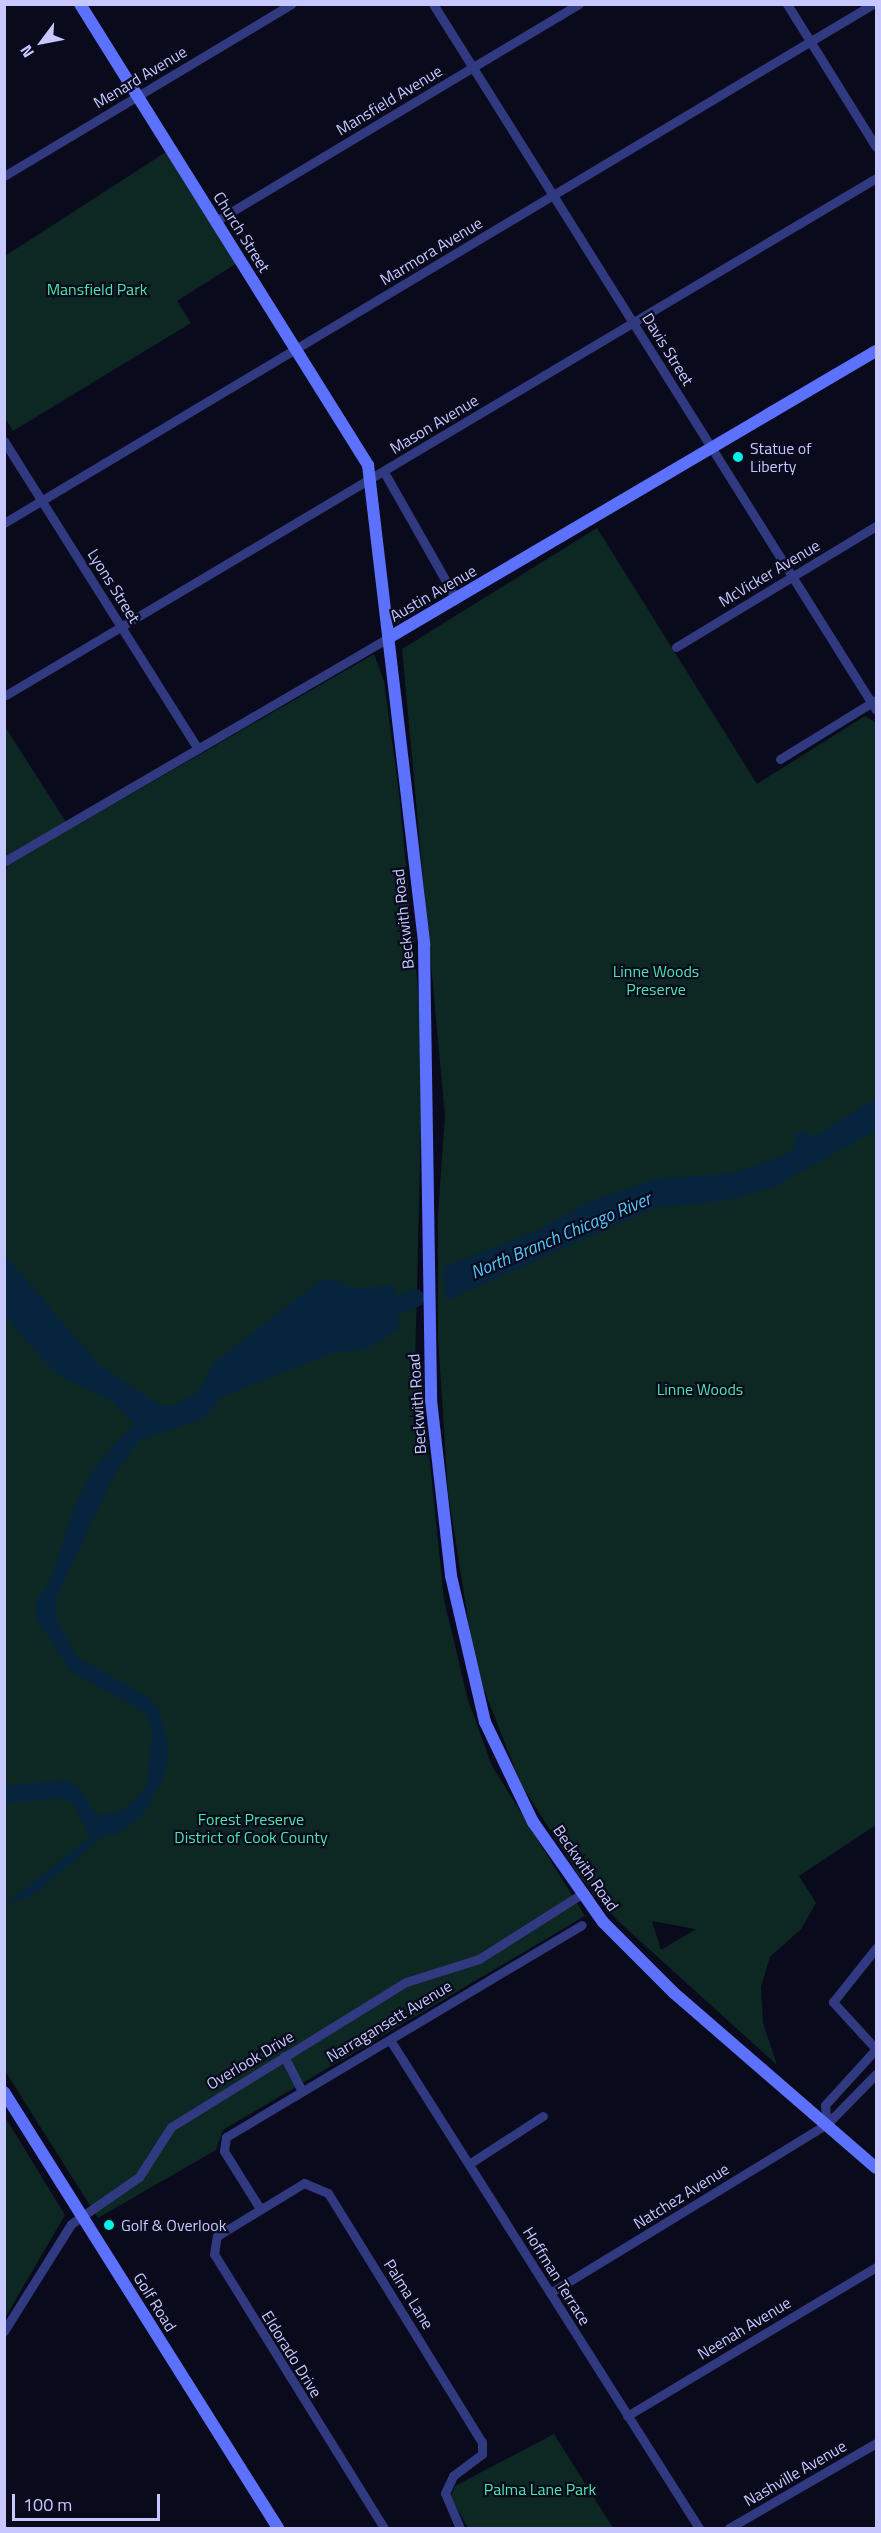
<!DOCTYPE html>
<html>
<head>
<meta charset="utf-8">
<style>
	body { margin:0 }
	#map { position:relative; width:881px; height:2533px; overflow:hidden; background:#0a0a1d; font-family:"Titillium Web",sans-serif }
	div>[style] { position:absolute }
	.green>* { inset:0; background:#0d2723 }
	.water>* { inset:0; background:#07243f }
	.river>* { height:18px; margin:-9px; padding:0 9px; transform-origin:9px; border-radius:9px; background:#07243f }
	.street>* { height:9px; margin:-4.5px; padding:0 4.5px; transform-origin:4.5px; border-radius:4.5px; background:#313a80 }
	.secondary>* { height:12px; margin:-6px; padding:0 6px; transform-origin:6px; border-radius:6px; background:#5d71ff }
	.dots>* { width:16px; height:16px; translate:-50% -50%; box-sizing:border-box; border:3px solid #0a0a1d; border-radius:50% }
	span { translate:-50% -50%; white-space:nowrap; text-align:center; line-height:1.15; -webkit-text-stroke:4.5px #0a0a1d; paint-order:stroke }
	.street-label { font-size:16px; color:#c6c8ff }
	.park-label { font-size:16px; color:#4ae7a9 }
	.poi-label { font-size:16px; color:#c6c8ff }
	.left { translate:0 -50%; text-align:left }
	.water-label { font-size:18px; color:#54c9ff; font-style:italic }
	.frame { position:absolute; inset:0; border:6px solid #c6c8ff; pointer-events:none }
	.north { position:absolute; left:12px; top:12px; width:60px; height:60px; -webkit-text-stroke:4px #0a0a1d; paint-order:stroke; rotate:238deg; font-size:16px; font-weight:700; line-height:24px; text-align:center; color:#c6c8ff }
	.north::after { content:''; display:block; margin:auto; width:21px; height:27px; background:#c6c8ff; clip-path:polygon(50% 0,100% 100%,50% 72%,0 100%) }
	.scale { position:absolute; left:12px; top:2494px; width:148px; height:27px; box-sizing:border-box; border:3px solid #c6c8ff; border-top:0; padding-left:8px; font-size:18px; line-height:21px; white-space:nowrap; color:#c6c8ff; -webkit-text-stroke:4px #0a0a1d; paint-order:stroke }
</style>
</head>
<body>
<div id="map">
	<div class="green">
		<div style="clip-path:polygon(166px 152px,237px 263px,177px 301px,191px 323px,13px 431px,5px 418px,5px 256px)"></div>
		<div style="clip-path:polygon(evenodd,597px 528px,757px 784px,865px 716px,876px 723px,876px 1825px,799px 1876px,816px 1903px,801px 1929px,770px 1957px,761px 1987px,763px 2023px,777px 2065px,618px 1921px,580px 1877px,521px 1784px,476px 1669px,448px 1493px,438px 1337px,438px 1214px,445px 1116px,402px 649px,597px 528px,652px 1921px,695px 1929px,696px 1929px,661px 1950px,652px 1921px)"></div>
		<div style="clip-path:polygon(374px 654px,384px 681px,399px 793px,423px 1042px,415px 1368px,421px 1375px,444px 1600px,468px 1700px,492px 1766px,585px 1916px,223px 2130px,216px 2150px,98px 2218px,5px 2071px,5px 872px,8px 865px)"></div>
		<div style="clip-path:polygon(4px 725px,66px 822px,5px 856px,4px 856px)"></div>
		<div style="clip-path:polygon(5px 2117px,65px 2215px,5px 2318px)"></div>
		<div style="clip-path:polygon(554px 2434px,613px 2528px,468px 2528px,451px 2497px,455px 2486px)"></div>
	</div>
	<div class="water">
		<div style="clip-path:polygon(876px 1098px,876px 1130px,774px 1187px,723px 1201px,657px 1207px,445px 1301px,444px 1267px,538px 1230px,586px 1203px,652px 1180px,732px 1173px,759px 1165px,791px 1152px,797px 1143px,794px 1135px,800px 1131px,816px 1136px)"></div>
		<div style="clip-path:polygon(5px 1255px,99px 1365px,160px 1405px,175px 1405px,196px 1394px,215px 1362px,321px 1280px,335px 1280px,352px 1289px,394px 1285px,399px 1328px,368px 1348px,332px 1353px,221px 1397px,204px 1418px,140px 1440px,116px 1471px,56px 1598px,56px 1619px,76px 1656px,149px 1698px,160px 1711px,168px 1750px,164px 1776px,144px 1814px,118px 1834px,104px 1835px,32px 1896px,6px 1904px,90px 1837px,73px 1804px,63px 1798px,5px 1803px,5px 1786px,66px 1780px,80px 1790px,96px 1815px,125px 1810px,146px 1788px,153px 1731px,145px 1712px,71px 1672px,37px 1619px,36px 1601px,50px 1582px,76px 1502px,97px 1464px,135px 1423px,112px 1401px,55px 1373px,5px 1316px)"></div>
	</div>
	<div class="river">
		<div style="left:375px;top:1312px;width:43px;rotate:-18.9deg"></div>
	</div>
	<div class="street">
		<div style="left:433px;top:4px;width:833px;rotate:57.89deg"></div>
		<div style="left:787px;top:4px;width:168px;rotate:58.1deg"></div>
		<div style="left:4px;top:176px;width:335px;rotate:-30.9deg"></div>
		<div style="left:216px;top:221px;width:423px;rotate:-30.9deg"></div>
		<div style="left:4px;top:441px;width:363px;rotate:57.8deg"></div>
		<div style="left:384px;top:472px;width:146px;rotate:60.4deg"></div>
		<div style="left:4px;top:523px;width:1012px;rotate:-30.85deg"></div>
		<div style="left:676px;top:647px;width:234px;rotate:-31.2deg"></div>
		<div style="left:6px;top:695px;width:1012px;rotate:-30.72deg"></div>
		<div style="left:780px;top:759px;width:113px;rotate:-31.6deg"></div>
		<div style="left:5px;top:861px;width:445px;rotate:-30.2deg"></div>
		<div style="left:390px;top:2040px;width:578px;rotate:57.66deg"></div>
		<div style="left:284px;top:2056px;width:38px;rotate:63deg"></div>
		<div style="left:827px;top:2124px;width:19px;rotate:-96deg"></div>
		<div style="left:825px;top:2105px;width:76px;rotate:-47.7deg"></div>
		<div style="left:876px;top:2049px;width:64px;rotate:-132.5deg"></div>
		<div style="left:833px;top:2002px;width:69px;rotate:-51.5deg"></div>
		<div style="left:469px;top:2164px;width:88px;rotate:-33deg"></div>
		<div style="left:259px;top:2207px;width:66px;rotate:-122deg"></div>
		<div style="left:224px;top:2151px;width:14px;rotate:-82deg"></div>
		<div style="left:226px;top:2137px;width:414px;rotate:-30.8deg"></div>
		<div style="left:550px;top:2293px;width:324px;rotate:-31.4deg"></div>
		<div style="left:827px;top:2124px;width:70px;rotate:-45.6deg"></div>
		<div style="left:4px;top:2331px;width:126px;rotate:-57.9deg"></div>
		<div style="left:71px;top:2224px;width:83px;rotate:-34.7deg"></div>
		<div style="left:139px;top:2177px;width:59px;rotate:-57.4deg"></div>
		<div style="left:171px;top:2127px;width:276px;rotate:-31.7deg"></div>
		<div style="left:406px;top:1982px;width:77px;rotate:-17.5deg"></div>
		<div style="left:479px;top:1959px;width:120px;rotate:-32.4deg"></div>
		<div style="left:627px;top:2416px;width:290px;rotate:-30.9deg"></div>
		<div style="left:384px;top:2528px;width:322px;rotate:-121.8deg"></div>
		<div style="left:214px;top:2254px;width:18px;rotate:-81deg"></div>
		<div style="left:217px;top:2236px;width:102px;rotate:-31.3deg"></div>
		<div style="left:304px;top:2183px;width:26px;rotate:23deg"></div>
		<div style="left:328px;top:2193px;width:293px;rotate:58.3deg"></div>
		<div style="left:482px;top:2442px;width:12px;rotate:90deg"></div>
		<div style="left:482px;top:2454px;width:36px;rotate:143deg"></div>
		<div style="left:453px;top:2476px;width:19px;rotate:115deg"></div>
		<div style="left:445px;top:2493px;width:38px;rotate:67deg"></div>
		<div style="left:729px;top:2528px;width:170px;rotate:-30deg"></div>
	</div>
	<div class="secondary">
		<div style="left:80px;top:4px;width:544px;rotate:58.01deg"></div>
		<div style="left:368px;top:465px;width:483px;rotate:83.3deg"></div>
		<div style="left:424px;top:945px;width:455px;rotate:89.1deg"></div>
		<div style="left:431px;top:1400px;width:177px;rotate:83.5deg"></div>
		<div style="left:451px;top:1576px;width:150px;rotate:76.9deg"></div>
		<div style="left:485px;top:1722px;width:111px;rotate:64.4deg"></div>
		<div style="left:533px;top:1822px;width:122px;rotate:55deg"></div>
		<div style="left:603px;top:1922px;width:100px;rotate:45deg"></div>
		<div style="left:674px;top:1993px;width:267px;rotate:40.9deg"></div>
		<div style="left:390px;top:637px;width:564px;rotate:-30.48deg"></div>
		<div style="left:4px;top:2092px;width:515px;rotate:57.85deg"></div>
	</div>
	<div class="dots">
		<div style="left:738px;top:457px;background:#00f1e6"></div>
		<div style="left:109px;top:2225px;background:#00f1e6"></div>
	</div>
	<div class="street-label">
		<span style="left:140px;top:77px;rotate:-31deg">Menard Avenue</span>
		<span style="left:389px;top:100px;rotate:-31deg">Mansfield Avenue</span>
		<span style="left:242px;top:232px;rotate:58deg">Church Street</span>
		<span style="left:431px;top:251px;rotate:-31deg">Marmora Avenue</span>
		<span style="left:668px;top:349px;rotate:58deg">Davis Street</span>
		<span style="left:434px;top:424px;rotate:-31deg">Mason Avenue</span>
		<span style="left:769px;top:573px;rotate:-31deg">McVicker Avenue</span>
		<span style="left:114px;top:586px;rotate:58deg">Lyons Street</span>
		<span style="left:433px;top:593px;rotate:-30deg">Austin Avenue</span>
		<span style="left:403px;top:919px;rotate:-96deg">Beckwith Road</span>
		<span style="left:417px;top:1404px;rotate:-94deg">Beckwith Road</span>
		<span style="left:586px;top:1868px;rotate:55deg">Beckwith Road</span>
		<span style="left:389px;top:2021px;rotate:-31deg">Narragansett Avenue</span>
		<span style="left:250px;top:2060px;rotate:-31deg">Overlook Drive</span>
		<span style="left:681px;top:2196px;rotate:-32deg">Natchez Avenue</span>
		<span style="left:557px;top:2276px;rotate:58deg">Hoffman Terrace</span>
		<span style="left:409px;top:2294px;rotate:58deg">Palma Lane</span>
		<span style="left:155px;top:2302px;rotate:58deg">Golf Road</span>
		<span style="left:744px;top:2328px;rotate:-31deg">Neenah Avenue</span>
		<span style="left:292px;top:2354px;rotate:58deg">Eldorado Drive</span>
		<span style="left:795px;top:2473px;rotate:-30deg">Nashville Avenue</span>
	</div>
	<div class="park-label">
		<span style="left:97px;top:289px">Mansfield Park</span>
		<span style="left:656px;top:980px">Linne Woods<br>Preserve</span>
		<span style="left:700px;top:1389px">Linne Woods</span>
		<span style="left:251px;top:1828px">Forest Preserve<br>District of Cook County</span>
		<span style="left:540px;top:2489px">Palma Lane Park</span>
	</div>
	<div class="poi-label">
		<span class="left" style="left:750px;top:457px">Statue of<br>Liberty</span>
		<span class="left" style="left:121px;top:2225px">Golf &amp; Overlook</span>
	</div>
	<div class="water-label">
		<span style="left:561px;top:1236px;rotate:-23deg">North Branch Chicago River</span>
	</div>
	<div class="frame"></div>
	<div class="north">N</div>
	<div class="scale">100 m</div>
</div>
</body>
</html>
